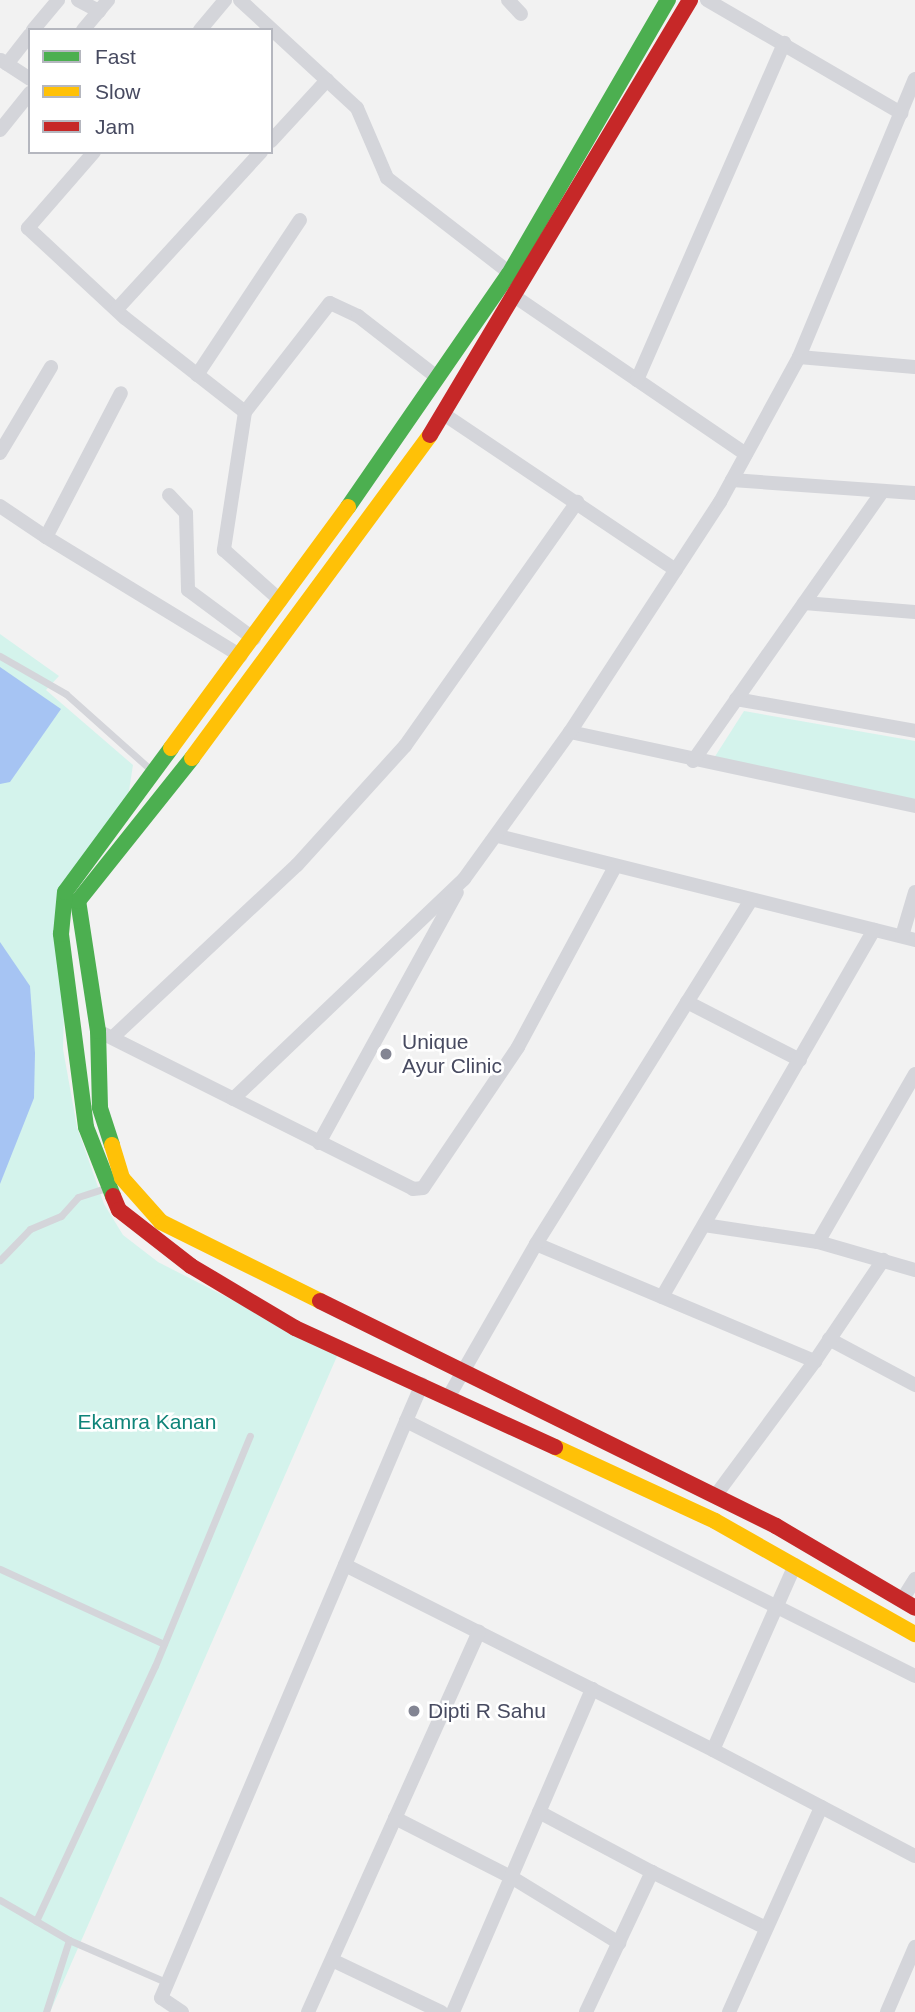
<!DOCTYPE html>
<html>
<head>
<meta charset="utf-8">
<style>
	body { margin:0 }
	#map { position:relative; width:915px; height:2012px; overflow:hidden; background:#f2f2f2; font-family:Arial,sans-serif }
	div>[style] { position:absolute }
	.green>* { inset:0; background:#d4f3ec }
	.water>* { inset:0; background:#a6c4f3 }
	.lane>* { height:7px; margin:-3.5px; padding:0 3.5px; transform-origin:3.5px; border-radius:3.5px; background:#d4d5da }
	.street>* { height:14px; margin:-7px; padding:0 7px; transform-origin:7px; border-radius:7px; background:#d4d5da }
	.fast>* { height:16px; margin:-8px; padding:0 8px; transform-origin:8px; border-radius:8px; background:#4caf50 }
	.slow>* { height:16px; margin:-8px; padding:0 8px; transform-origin:8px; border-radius:8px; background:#ffc107 }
	.jam>* { height:16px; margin:-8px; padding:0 8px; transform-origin:8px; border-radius:8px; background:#c62828 }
	.dots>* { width:19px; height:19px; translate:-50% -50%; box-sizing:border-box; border:4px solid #fff; border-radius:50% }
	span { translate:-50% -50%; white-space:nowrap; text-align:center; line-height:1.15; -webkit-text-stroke:5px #fff; paint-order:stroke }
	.poi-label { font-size:21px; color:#474a60 }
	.left { translate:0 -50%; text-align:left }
	.park-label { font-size:21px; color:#0f8479 }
	.legend { position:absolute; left:28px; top:28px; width:245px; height:126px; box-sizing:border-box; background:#fff; border:2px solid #b5b7bf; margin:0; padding:9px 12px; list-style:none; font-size:21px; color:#474a60 }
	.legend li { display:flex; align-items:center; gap:14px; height:35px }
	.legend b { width:35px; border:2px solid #b5b7bf }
</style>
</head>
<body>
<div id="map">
	<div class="green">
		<div style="clip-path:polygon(0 634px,59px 676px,46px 690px,133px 765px,128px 797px,67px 895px,63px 1049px,77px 1127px,104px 1204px,123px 1235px,158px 1262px,338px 1354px,50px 2012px,0 2012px)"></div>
		<div style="clip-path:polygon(744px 711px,915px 741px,915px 800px,714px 758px)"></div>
	</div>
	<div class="water">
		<div style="clip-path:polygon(0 667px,61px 709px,10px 782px,0 784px)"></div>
		<div style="clip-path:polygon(0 942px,30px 986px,35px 1053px,34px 1098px,0 1184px)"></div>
	</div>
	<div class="lane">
		<div style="left:0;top:656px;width:76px;rotate:29.9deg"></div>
		<div style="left:66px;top:694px;width:115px;rotate:41.8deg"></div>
		<div style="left:0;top:1260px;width:43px;rotate:-45.9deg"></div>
		<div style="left:30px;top:1229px;width:34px;rotate:-23deg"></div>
		<div style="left:61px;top:1216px;width:25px;rotate:-48deg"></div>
		<div style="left:78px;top:1197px;width:28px;rotate:-18deg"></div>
		<div style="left:0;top:1569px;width:180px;rotate:24.6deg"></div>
		<div style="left:0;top:1900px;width:80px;rotate:30.1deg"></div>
		<div style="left:69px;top:1940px;width:76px;rotate:107.7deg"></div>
		<div style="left:36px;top:1921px;width:281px;rotate:-65deg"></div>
		<div style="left:155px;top:1666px;width:249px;rotate:-67.6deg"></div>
		<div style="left:69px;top:1940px;width:108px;rotate:23.5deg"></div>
	</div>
	<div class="street">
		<div style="left:78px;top:0;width:24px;rotate:28deg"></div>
		<div style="left:240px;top:0;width:159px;rotate:42.7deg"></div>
		<div style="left:357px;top:108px;width:76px;rotate:66.8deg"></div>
		<div style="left:387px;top:178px;width:162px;rotate:37.7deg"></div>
		<div style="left:508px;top:0;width:19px;rotate:47deg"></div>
		<div style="left:707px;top:0;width:225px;rotate:30.2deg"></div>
		<div style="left:33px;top:30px;width:39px;rotate:-50deg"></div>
		<div style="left:83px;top:30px;width:39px;rotate:-50deg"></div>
		<div style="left:200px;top:30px;width:39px;rotate:-50deg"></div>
		<div style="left:1px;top:60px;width:35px;rotate:33deg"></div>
		<div style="left:7px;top:64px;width:37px;rotate:-52deg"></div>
		<div style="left:0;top:130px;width:48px;rotate:-51deg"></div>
		<div style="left:271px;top:141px;width:83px;rotate:-47.4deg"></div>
		<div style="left:94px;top:152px;width:101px;rotate:131deg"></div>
		<div style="left:28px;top:228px;width:132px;rotate:42.9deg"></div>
		<div style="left:125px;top:318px;width:152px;rotate:38.1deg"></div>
		<div style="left:245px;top:412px;width:138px;rotate:-52.1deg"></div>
		<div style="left:330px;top:303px;width:31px;rotate:25deg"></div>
		<div style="left:358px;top:316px;width:101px;rotate:37.8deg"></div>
		<div style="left:517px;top:298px;width:277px;rotate:34.3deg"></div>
		<div style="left:117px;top:309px;width:213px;rotate:-47.5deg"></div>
		<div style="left:799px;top:357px;width:116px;rotate:4.9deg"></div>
		<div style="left:197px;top:375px;width:186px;rotate:-56.4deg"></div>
		<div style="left:637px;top:380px;width:368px;rotate:-66.4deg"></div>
		<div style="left:245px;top:412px;width:140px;rotate:98.7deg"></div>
		<div style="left:224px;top:550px;width:76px;rotate:41.8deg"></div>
		<div style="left:445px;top:415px;width:278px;rotate:33.9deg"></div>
		<div style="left:0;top:453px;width:100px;rotate:-59.3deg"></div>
		<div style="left:732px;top:480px;width:183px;rotate:4.1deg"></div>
		<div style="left:169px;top:495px;width:25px;rotate:47deg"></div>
		<div style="left:186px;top:513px;width:77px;rotate:88.5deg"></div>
		<div style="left:188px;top:590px;width:82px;rotate:36.6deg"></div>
		<div style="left:0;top:506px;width:55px;rotate:34deg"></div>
		<div style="left:46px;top:537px;width:162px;rotate:-62.5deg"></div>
		<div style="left:46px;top:537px;width:228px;rotate:31.4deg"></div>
		<div style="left:804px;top:603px;width:111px;rotate:4.6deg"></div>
		<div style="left:736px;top:699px;width:182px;rotate:10.1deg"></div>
		<div style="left:570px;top:732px;width:353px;rotate:12.1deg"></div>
		<div style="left:693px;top:761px;width:330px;rotate:-54.9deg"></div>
		<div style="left:498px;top:836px;width:430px;rotate:14deg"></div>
		<div style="left:902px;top:936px;width:46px;rotate:-73.5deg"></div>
		<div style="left:687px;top:1002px;width:127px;rotate:27.2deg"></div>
		<div style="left:98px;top:1031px;width:352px;rotate:26.6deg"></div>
		<div style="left:413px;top:1189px;width:10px;rotate:-6deg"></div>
		<div style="left:423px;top:1188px;width:170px;rotate:-56deg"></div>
		<div style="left:518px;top:1047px;width:204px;rotate:-61.7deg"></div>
		<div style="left:113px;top:1037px;width:252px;rotate:-43.1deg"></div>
		<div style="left:297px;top:865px;width:161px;rotate:-47.8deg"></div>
		<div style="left:405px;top:746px;width:299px;rotate:-54.8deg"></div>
		<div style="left:233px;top:1099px;width:319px;rotate:-43.6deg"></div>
		<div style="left:464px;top:879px;width:181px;rotate:-54.2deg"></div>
		<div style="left:570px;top:732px;width:275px;rotate:-56.9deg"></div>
		<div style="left:720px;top:502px;width:165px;rotate:-61.4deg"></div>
		<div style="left:799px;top:357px;width:301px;rotate:-67.4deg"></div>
		<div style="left:319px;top:1143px;width:286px;rotate:-61.2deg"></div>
		<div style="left:704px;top:1225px;width:115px;rotate:8.5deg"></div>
		<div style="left:818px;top:1242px;width:101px;rotate:16.1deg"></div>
		<div style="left:818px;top:1242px;width:194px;rotate:-60deg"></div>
		<div style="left:536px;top:1244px;width:303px;rotate:22.8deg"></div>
		<div style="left:815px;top:1361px;width:168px;rotate:126.5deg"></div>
		<div style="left:662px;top:1297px;width:424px;rotate:-60deg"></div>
		<div style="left:829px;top:1339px;width:98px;rotate:28.1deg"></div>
		<div style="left:815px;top:1361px;width:122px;rotate:-56deg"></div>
		<div style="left:449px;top:1396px;width:175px;rotate:-60.2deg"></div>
		<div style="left:536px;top:1244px;width:406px;rotate:-58deg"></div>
		<div style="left:406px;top:1421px;width:40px;rotate:-66.6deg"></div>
		<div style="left:345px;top:1565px;width:412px;rotate:26.7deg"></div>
		<div style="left:795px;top:1565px;width:202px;rotate:113.9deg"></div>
		<div style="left:713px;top:1750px;width:228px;rotate:27.7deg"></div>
		<div style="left:902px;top:1600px;width:25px;rotate:-58deg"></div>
		<div style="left:539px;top:1812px;width:128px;rotate:28deg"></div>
		<div style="left:395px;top:1818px;width:130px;rotate:27deg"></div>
		<div style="left:511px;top:1877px;width:127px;rotate:31.4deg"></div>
		<div style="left:332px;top:1960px;width:121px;rotate:25.5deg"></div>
		<div style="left:182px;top:2012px;width:25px;rotate:-146deg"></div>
		<div style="left:161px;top:1998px;width:627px;rotate:-66.99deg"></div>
		<div style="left:406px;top:1421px;width:569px;rotate:26.61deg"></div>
		<div style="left:308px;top:2012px;width:417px;rotate:-65.8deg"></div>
		<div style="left:453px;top:2012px;width:352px;rotate:-66.7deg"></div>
		<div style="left:586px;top:2012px;width:155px;rotate:-64.8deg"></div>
		<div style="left:652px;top:1872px;width:127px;rotate:26.2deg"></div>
		<div style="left:729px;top:2012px;width:225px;rotate:-65.8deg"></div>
		<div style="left:887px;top:2012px;width:71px;rotate:-66.7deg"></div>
	</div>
	<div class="fast">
		<div style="left:348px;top:507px;width:283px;rotate:-55.4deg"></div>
		<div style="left:509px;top:274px;width:317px;rotate:-59.9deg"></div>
		<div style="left:112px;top:1145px;width:40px;rotate:-108deg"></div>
		<div style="left:100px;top:1107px;width:76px;rotate:-91.5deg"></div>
		<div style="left:98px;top:1031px;width:132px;rotate:-98.7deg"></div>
		<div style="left:78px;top:901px;width:183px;rotate:-51.4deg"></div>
		<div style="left:113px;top:1196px;width:74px;rotate:-111.4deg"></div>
		<div style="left:86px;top:1127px;width:195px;rotate:-97.4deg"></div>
		<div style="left:61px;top:934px;width:42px;rotate:-84.6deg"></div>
		<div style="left:65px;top:892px;width:179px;rotate:-53.6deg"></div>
	</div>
	<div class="slow">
		<div style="left:171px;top:748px;width:299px;rotate:-53.7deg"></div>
		<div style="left:192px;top:758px;width:401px;rotate:-53.6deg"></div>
		<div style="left:112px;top:1145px;width:34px;rotate:73deg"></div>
		<div style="left:122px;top:1178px;width:59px;rotate:48.4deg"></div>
		<div style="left:161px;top:1222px;width:178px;rotate:26.4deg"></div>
		<div style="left:555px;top:1447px;width:176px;rotate:24.8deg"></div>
		<div style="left:715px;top:1521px;width:230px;rotate:29.5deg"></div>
	</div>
	<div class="jam">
		<div style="left:430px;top:435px;width:507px;rotate:-59.13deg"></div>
		<div style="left:113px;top:1196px;width:15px;rotate:67deg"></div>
		<div style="left:119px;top:1210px;width:91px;rotate:37.9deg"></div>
		<div style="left:191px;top:1266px;width:121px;rotate:30.8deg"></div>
		<div style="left:295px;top:1328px;width:286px;rotate:24.6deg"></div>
		<div style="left:320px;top:1301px;width:508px;rotate:26.26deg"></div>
		<div style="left:776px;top:1526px;width:161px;rotate:30.5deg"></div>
	</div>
	<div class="dots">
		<div style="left:386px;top:1054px;background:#838593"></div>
		<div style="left:414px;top:1711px;background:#838593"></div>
	</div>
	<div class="poi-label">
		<span class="left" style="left:402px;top:1054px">Unique<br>Ayur Clinic</span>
		<span class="left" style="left:428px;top:1711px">Dipti R Sahu</span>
	</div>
	<div class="park-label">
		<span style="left:147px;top:1422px">Ekamra Kanan</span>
	</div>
	<ul class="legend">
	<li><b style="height:9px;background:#4caf50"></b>Fast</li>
	<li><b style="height:9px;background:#ffc107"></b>Slow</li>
	<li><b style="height:9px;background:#c62828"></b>Jam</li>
	</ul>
</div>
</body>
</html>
